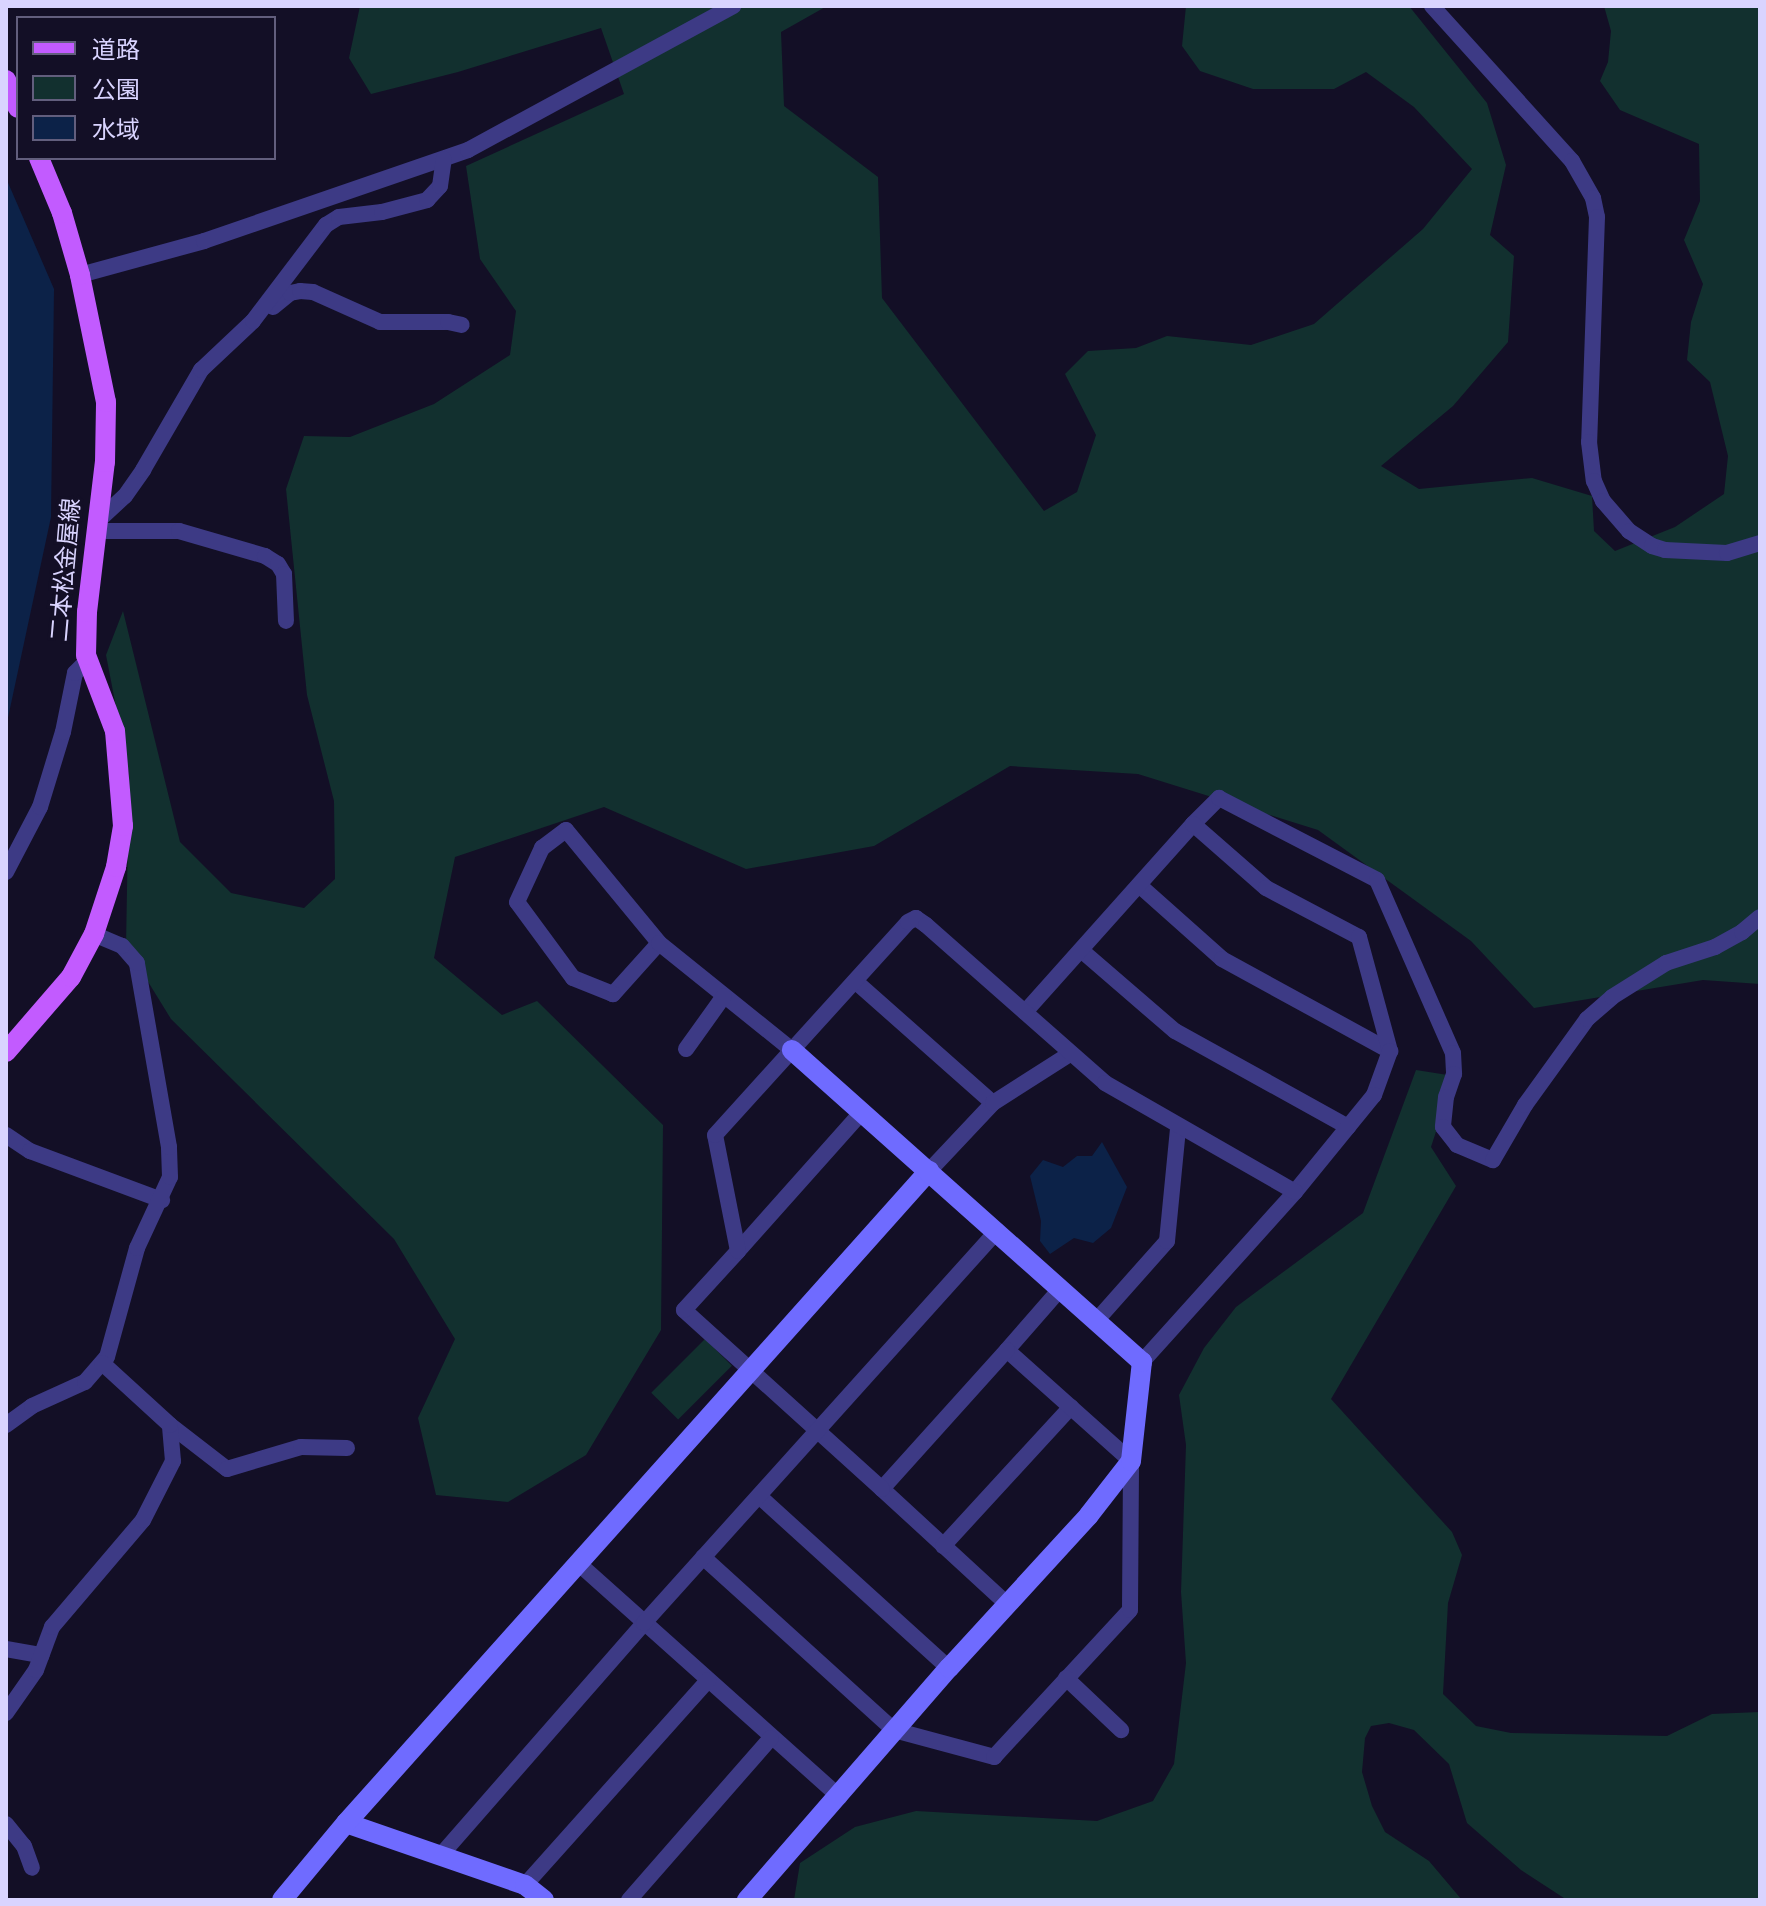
<!DOCTYPE html>
<html>
<head>
<meta charset="utf-8">
<style>
	body { margin:0 }
	#map { position:relative; width:1766px; height:1906px; overflow:hidden; background:#130f26; font-family:Overpass,"Noto Sans JP",sans-serif }
	div>[style] { position:absolute }
	.green>* { inset:0; background:#12302f; transform-origin:0 0 }
	.water>* { inset:0; background:#0c2248 }
	.street>* { height:16px; margin:-8px; padding:0 8px; transform-origin:8px; border-radius:8px; background:#3d3a85 }
	.secondary>* { height:20px; margin:-10px; padding:0 10px; transform-origin:10px; border-radius:10px; background:#6f6bff }
	.primary>* { height:20px; margin:-10px; padding:0 10px; transform-origin:10px; border-radius:10px; background:#c25bff }
	span { translate:-50% -50%; white-space:nowrap; text-align:center; line-height:1.15; -webkit-text-stroke:6px #130f26; paint-order:stroke }
	.street-label { font-size:24px; color:#d9d4ff }
	.frame { position:absolute; inset:0; border:8px solid #d9d4ff; pointer-events:none }
	.legend { position:absolute; left:16px; top:16px; width:260px; height:144px; box-sizing:border-box; background:#130f26; border:2px solid #625e7d; margin:0; padding:10px 14px; list-style:none; font-size:24px; color:#d9d4ff }
	.legend li { display:flex; align-items:center; gap:16px; height:40px }
	.legend b { width:40px; border:2px solid #625e7d }
</style>
</head>
<body>
<div id="map">
	<div class="green">
		<div style="clip-path:polygon(360px 6px,827px 6px,781px 32px,784px 106px,878px 177px,882px 298px,1044px 511px,1077px 492px,1096px 435px,1065px 374px,1088px 351px,1136px 348px,1167px 336px,1251px 345px,1314px 324px,1423px 229px,1472px 169px,1414px 107px,1366px 72px,1334px 89px,1253px 89px,1200px 71px,1182px 46px,1186px 6px,1409px 6px,1487px 103px,1506px 165px,1490px 235px,1514px 256px,1508px 342px,1453px 406px,1381px 466px,1419px 489px,1532px 478px,1592px 496px,1594px 531px,1615px 551px,1675px 527px,1724px 494px,1728px 456px,1710px 382px,1687px 360px,1691px 322px,1703px 284px,1684px 240px,1700px 201px,1699px 144px,1620px 110px,1600px 81px,1608px 62px,1611px 31px,1604px 6px,1760px 6px,1760px 984px,1703px 980px,1534px 1008px,1471px 941px,1318px 830px,1138px 774px,1010px 766px,874px 846px,746px 869px,604px 807px,455px 857px,434px 958px,502px 1015px,537px 1001px,663px 1125px,661px 1330px,586px 1455px,508px 1502px,436px 1495px,418px 1418px,455px 1339px,394px 1239px,171px 1019px,126px 946px,129px 774px,106px 655px,123px 611px,180px 842px,231px 893px,304px 908px,335px 879px,334px 801px,307px 695px,286px 489px,304px 436px,350px 437px,434px 404px,510px 355px,516px 311px,480px 259px,466px 166px,624px 94px,601px 28px,458px 72px,371px 94px,349px 58px)"></div>
		<div style="clip-path:polygon(1416px 1070px,1454px 1076px,1431px 1147px,1456px 1186px,1331px 1399px,1452px 1532px,1462px 1555px,1448px 1603px,1443px 1694px,1476px 1726px,1511px 1733px,1667px 1736px,1712px 1714px,1760px 1712px,1760px 1900px,1567px 1900px,1521px 1870px,1467px 1823px,1449px 1764px,1414px 1730px,1389px 1723px,1371px 1726px,1365px 1738px,1362px 1772px,1372px 1806px,1385px 1832px,1429px 1861px,1462px 1900px,794px 1900px,800px 1863px,855px 1827px,916px 1811px,1097px 1821px,1153px 1801px,1174px 1764px,1186px 1663px,1181px 1592px,1186px 1445px,1179px 1395px,1204px 1348px,1236px 1307px,1363px 1213px)"></div>
		<div style="left:705px;top:1339px;width:38px;height:76px;rotate:45deg"></div>
	</div>
	<div class="water">
		<div style="clip-path:polygon(6px 178px,54px 289px,51px 517px,6px 727px)"></div>
		<div style="clip-path:polygon(1102px 1142px,1127px 1187px,1111px 1228px,1093px 1243px,1074px 1238px,1050px 1254px,1040px 1241px,1041px 1221px,1030px 1176px,1043px 1160px,1063px 1167px,1077px 1156px,1092px 1156px)"></div>
	</div>
	<div class="street">
		<div style="left:1432px;top:6px;width:209px;rotate:47.9deg"></div>
		<div style="left:1572px;top:161px;width:43px;rotate:60.4deg"></div>
		<div style="left:1593px;top:198px;width:19px;rotate:78deg"></div>
		<div style="left:1597px;top:217px;width:225px;rotate:92deg"></div>
		<div style="left:1589px;top:442px;width:39px;rotate:83deg"></div>
		<div style="left:1594px;top:481px;width:22px;rotate:66deg"></div>
		<div style="left:1603px;top:501px;width:40px;rotate:49deg"></div>
		<div style="left:1629px;top:531px;width:27px;rotate:33deg"></div>
		<div style="left:1652px;top:546px;width:14px;rotate:17deg"></div>
		<div style="left:1665px;top:550px;width:62px;rotate:2.8deg"></div>
		<div style="left:1727px;top:553px;width:34px;rotate:-17deg"></div>
		<div style="left:80px;top:275px;width:129px;rotate:-15.3deg"></div>
		<div style="left:204px;top:241px;width:279px;rotate:-19deg"></div>
		<div style="left:468px;top:150px;width:302px;rotate:-28.5deg"></div>
		<div style="left:273px;top:307px;width:22px;rotate:-39deg"></div>
		<div style="left:290px;top:293px;width:10px;rotate:-11deg"></div>
		<div style="left:300px;top:291px;width:13px;rotate:4deg"></div>
		<div style="left:313px;top:292px;width:73px;rotate:24.1deg"></div>
		<div style="left:380px;top:322px;width:68px"></div>
		<div style="left:448px;top:322px;width:14px;rotate:12deg"></div>
		<div style="left:99px;top:520px;width:35px;rotate:-43deg"></div>
		<div style="left:125px;top:496px;width:32px;rotate:-55deg"></div>
		<div style="left:143px;top:470px;width:116px;rotate:-59.9deg"></div>
		<div style="left:201px;top:370px;width:71px;rotate:-43.3deg"></div>
		<div style="left:253px;top:321px;width:121px;rotate:-52.8deg"></div>
		<div style="left:326px;top:225px;width:15px;rotate:-32deg"></div>
		<div style="left:339px;top:217px;width:43px;rotate:-6.6deg"></div>
		<div style="left:382px;top:212px;width:47px;rotate:-14.9deg"></div>
		<div style="left:427px;top:200px;width:19px;rotate:-47deg"></div>
		<div style="left:440px;top:186px;width:27px;rotate:-82deg"></div>
		<div style="left:97px;top:531px;width:82px"></div>
		<div style="left:179px;top:531px;width:90px;rotate:16.2deg"></div>
		<div style="left:265px;top:556px;width:15px;rotate:32deg"></div>
		<div style="left:278px;top:564px;width:12px;rotate:59deg"></div>
		<div style="left:284px;top:574px;width:47px;rotate:87.6deg"></div>
		<div style="left:1193px;top:824px;width:37px;rotate:-45deg"></div>
		<div style="left:1219px;top:798px;width:178px;rotate:27.4deg"></div>
		<div style="left:1377px;top:880px;width:189px;rotate:66.3deg"></div>
		<div style="left:1453px;top:1053px;width:21px;rotate:87deg"></div>
		<div style="left:1454px;top:1074px;width:24px;rotate:109deg"></div>
		<div style="left:1446px;top:1097px;width:30px;rotate:96deg"></div>
		<div style="left:1443px;top:1127px;width:23px;rotate:52deg"></div>
		<div style="left:1457px;top:1145px;width:39px;rotate:23deg"></div>
		<div style="left:1493px;top:1160px;width:64px;rotate:-59.8deg"></div>
		<div style="left:1525px;top:1105px;width:106px;rotate:-54.2deg"></div>
		<div style="left:1587px;top:1019px;width:33px;rotate:-41deg"></div>
		<div style="left:1612px;top:997px;width:64px;rotate:-32.2deg"></div>
		<div style="left:1666px;top:963px;width:52px;rotate:-18.1deg"></div>
		<div style="left:1715px;top:947px;width:31px;rotate:-29deg"></div>
		<div style="left:1742px;top:932px;width:23px;rotate:-40deg"></div>
		<div style="left:6px;top:872px;width:73px;rotate:-62.4deg"></div>
		<div style="left:40px;top:807px;width:78px;rotate:-73deg"></div>
		<div style="left:63px;top:732px;width:60px;rotate:-78.5deg"></div>
		<div style="left:75px;top:673px;width:18px;rotate:-45deg"></div>
		<div style="left:1139px;top:885px;width:111px;rotate:41.7deg"></div>
		<div style="left:1222px;top:959px;width:192px;rotate:28.7deg"></div>
		<div style="left:659px;top:943px;width:69px;rotate:132deg"></div>
		<div style="left:613px;top:994px;width:43px;rotate:-158.2deg"></div>
		<div style="left:573px;top:978px;width:94px;rotate:-126.4deg"></div>
		<div style="left:517px;top:902px;width:60px;rotate:-65.2deg"></div>
		<div style="left:542px;top:848px;width:30px;rotate:-37deg"></div>
		<div style="left:566px;top:830px;width:146px;rotate:50.5deg"></div>
		<div style="left:659px;top:943px;width:171px;rotate:38.8deg"></div>
		<div style="left:1081px;top:950px;width:124px;rotate:40.8deg"></div>
		<div style="left:1175px;top:1031px;width:198px;rotate:29deg"></div>
		<div style="left:855px;top:981px;width:184px;rotate:41.5deg"></div>
		<div style="left:1025px;top:1012px;width:252px;rotate:-48.2deg"></div>
		<div style="left:1193px;top:824px;width:97px;rotate:41.2deg"></div>
		<div style="left:1266px;top:888px;width:105px;rotate:27.8deg"></div>
		<div style="left:1359px;top:937px;width:118px;rotate:74.8deg"></div>
		<div style="left:1390px;top:1051px;width:47px;rotate:110deg"></div>
		<div style="left:1374px;top:1095px;width:125px;rotate:129.2deg"></div>
		<div style="left:1295px;top:1192px;width:229px;rotate:132deg"></div>
		<div style="left:686px;top:1049px;width:65px;rotate:-54.4deg"></div>
		<div style="left:6px;top:1135px;width:29px;rotate:34deg"></div>
		<div style="left:30px;top:1151px;width:141px;rotate:20.4deg"></div>
		<div style="left:929px;top:1171px;width:93px;rotate:-46.7deg"></div>
		<div style="left:993px;top:1103px;width:91px;rotate:-32.5deg"></div>
		<div style="left:738px;top:1251px;width:186px;rotate:-48.3deg"></div>
		<div style="left:1096px;top:1321px;width:107px;rotate:-48.4deg"></div>
		<div style="left:1167px;top:1241px;width:114px;rotate:-84.4deg"></div>
		<div style="left:1007px;top:1350px;width:82px;rotate:-48.9deg"></div>
		<div style="left:6px;top:1425px;width:32px;rotate:-36deg"></div>
		<div style="left:32px;top:1406px;width:58px;rotate:-24.4deg"></div>
		<div style="left:85px;top:1382px;width:33px;rotate:-49deg"></div>
		<div style="left:107px;top:1357px;width:113px;rotate:-74.6deg"></div>
		<div style="left:137px;top:1248px;width:78px;rotate:-65.1deg"></div>
		<div style="left:170px;top:1177px;width:30px;rotate:-92deg"></div>
		<div style="left:169px;top:1147px;width:187px;rotate:-99.9deg"></div>
		<div style="left:137px;top:963px;width:23px;rotate:-131deg"></div>
		<div style="left:122px;top:946px;width:30px;rotate:-157deg"></div>
		<div style="left:170px;top:1425px;width:72px;rotate:37.7deg"></div>
		<div style="left:227px;top:1469px;width:77px;rotate:-16.6deg"></div>
		<div style="left:301px;top:1447px;width:46px;rotate:1.2deg"></div>
		<div style="left:882px;top:1489px;width:170px;rotate:42.6deg"></div>
		<div style="left:759px;top:1496px;width:256px;rotate:42.2deg"></div>
		<div style="left:943px;top:1546px;width:189px;rotate:-47.4deg"></div>
		<div style="left:703px;top:1557px;width:258px;rotate:42.2deg"></div>
		<div style="left:894px;top:1730px;width:104px;rotate:15.1deg"></div>
		<div style="left:994px;top:1757px;width:200px;rotate:-47.2deg"></div>
		<div style="left:1130px;top:1610px;width:149px;rotate:-89.6deg"></div>
		<div style="left:1131px;top:1461px;width:166px;rotate:-138.2deg"></div>
		<div style="left:1007px;top:1350px;width:187px;rotate:132deg"></div>
		<div style="left:882px;top:1489px;width:267px;rotate:-137.9deg"></div>
		<div style="left:684px;top:1310px;width:80px;rotate:-47.5deg"></div>
		<div style="left:738px;top:1251px;width:118px;rotate:-101.2deg"></div>
		<div style="left:715px;top:1135px;width:287px;rotate:-47.8deg"></div>
		<div style="left:908px;top:922px;width:9px;rotate:-27deg"></div>
		<div style="left:916px;top:918px;width:12px;rotate:35deg"></div>
		<div style="left:926px;top:925px;width:239px;rotate:41.4deg"></div>
		<div style="left:1105px;top:1083px;width:219px;rotate:29.8deg"></div>
		<div style="left:578px;top:1563px;width:351px;rotate:41.8deg"></div>
		<div style="left:6px;top:1649px;width:36px;rotate:10deg"></div>
		<div style="left:1066px;top:1678px;width:76px;rotate:43.4deg"></div>
		<div style="left:6px;top:1713px;width:52px;rotate:-55.1deg"></div>
		<div style="left:36px;top:1670px;width:46px;rotate:-69.6deg"></div>
		<div style="left:52px;top:1627px;width:140px;rotate:-49.6deg"></div>
		<div style="left:143px;top:1520px;width:66px;rotate:-63deg"></div>
		<div style="left:173px;top:1461px;width:36px;rotate:-95deg"></div>
		<div style="left:170px;top:1425px;width:92px;rotate:-137.6deg"></div>
		<div style="left:6px;top:1824px;width:28px;rotate:51deg"></div>
		<div style="left:24px;top:1846px;width:23px;rotate:70deg"></div>
		<div style="left:441px;top:1855px;width:308px;rotate:-48.8deg"></div>
		<div style="left:644px;top:1623px;width:528px;rotate:-48deg"></div>
		<div style="left:525px;top:1885px;width:275px;rotate:-48.2deg"></div>
		<div style="left:629px;top:1900px;width:215px;rotate:-48.8deg"></div>
	</div>
	<div class="secondary">
		<div style="left:346px;top:1823px;width:189px;rotate:19.1deg"></div>
		<div style="left:525px;top:1885px;width:24px;rotate:38deg"></div>
		<div style="left:282px;top:1900px;width:100px;rotate:-50.3deg"></div>
		<div style="left:346px;top:1823px;width:875px;rotate:-48.2deg"></div>
		<div style="left:747px;top:1900px;width:308px;rotate:-49deg"></div>
		<div style="left:949px;top:1668px;width:207px;rotate:-47.5deg"></div>
		<div style="left:1089px;top:1515px;width:68px;rotate:-52.1deg"></div>
		<div style="left:1131px;top:1461px;width:100px;rotate:-83.7deg"></div>
		<div style="left:1142px;top:1362px;width:469px;rotate:-138.3deg"></div>
	</div>
	<div class="primary">
		<div style="left:6px;top:80px;width:30px;rotate:67deg"></div>
		<div style="left:6px;top:1052px;width:99px;rotate:-49.1deg"></div>
		<div style="left:71px;top:977px;width:49px;rotate:-61.9deg"></div>
		<div style="left:94px;top:934px;width:71px;rotate:-71.8deg"></div>
		<div style="left:116px;top:867px;width:42px;rotate:-80.3deg"></div>
		<div style="left:123px;top:826px;width:95px;rotate:-94.8deg"></div>
		<div style="left:115px;top:731px;width:81px;rotate:-110.9deg"></div>
		<div style="left:86px;top:655px;width:43px;rotate:-88.7deg"></div>
		<div style="left:87px;top:612px;width:151px;rotate:-83.2deg"></div>
		<div style="left:105px;top:462px;width:60px;rotate:-89deg"></div>
		<div style="left:106px;top:402px;width:130px;rotate:-101.6deg"></div>
		<div style="left:80px;top:275px;width:65px;rotate:-106.2deg"></div>
		<div style="left:62px;top:213px;width:60px;rotate:-112.7deg"></div>
	</div>
	<div class="street-label">
		<span style="left:68px;top:570px;rotate:-85deg">二本松金屋線</span>
	</div>
	<div class="frame"></div>
	<ul class="legend">
	<li><b style="height:10px;background:#c25bff"></b>道路</li>
	<li><b style="height:22px;background:#12302f"></b>公園</li>
	<li><b style="height:22px;background:#0c2248"></b>水域</li>
	</ul>
</div>
</body>
</html>
